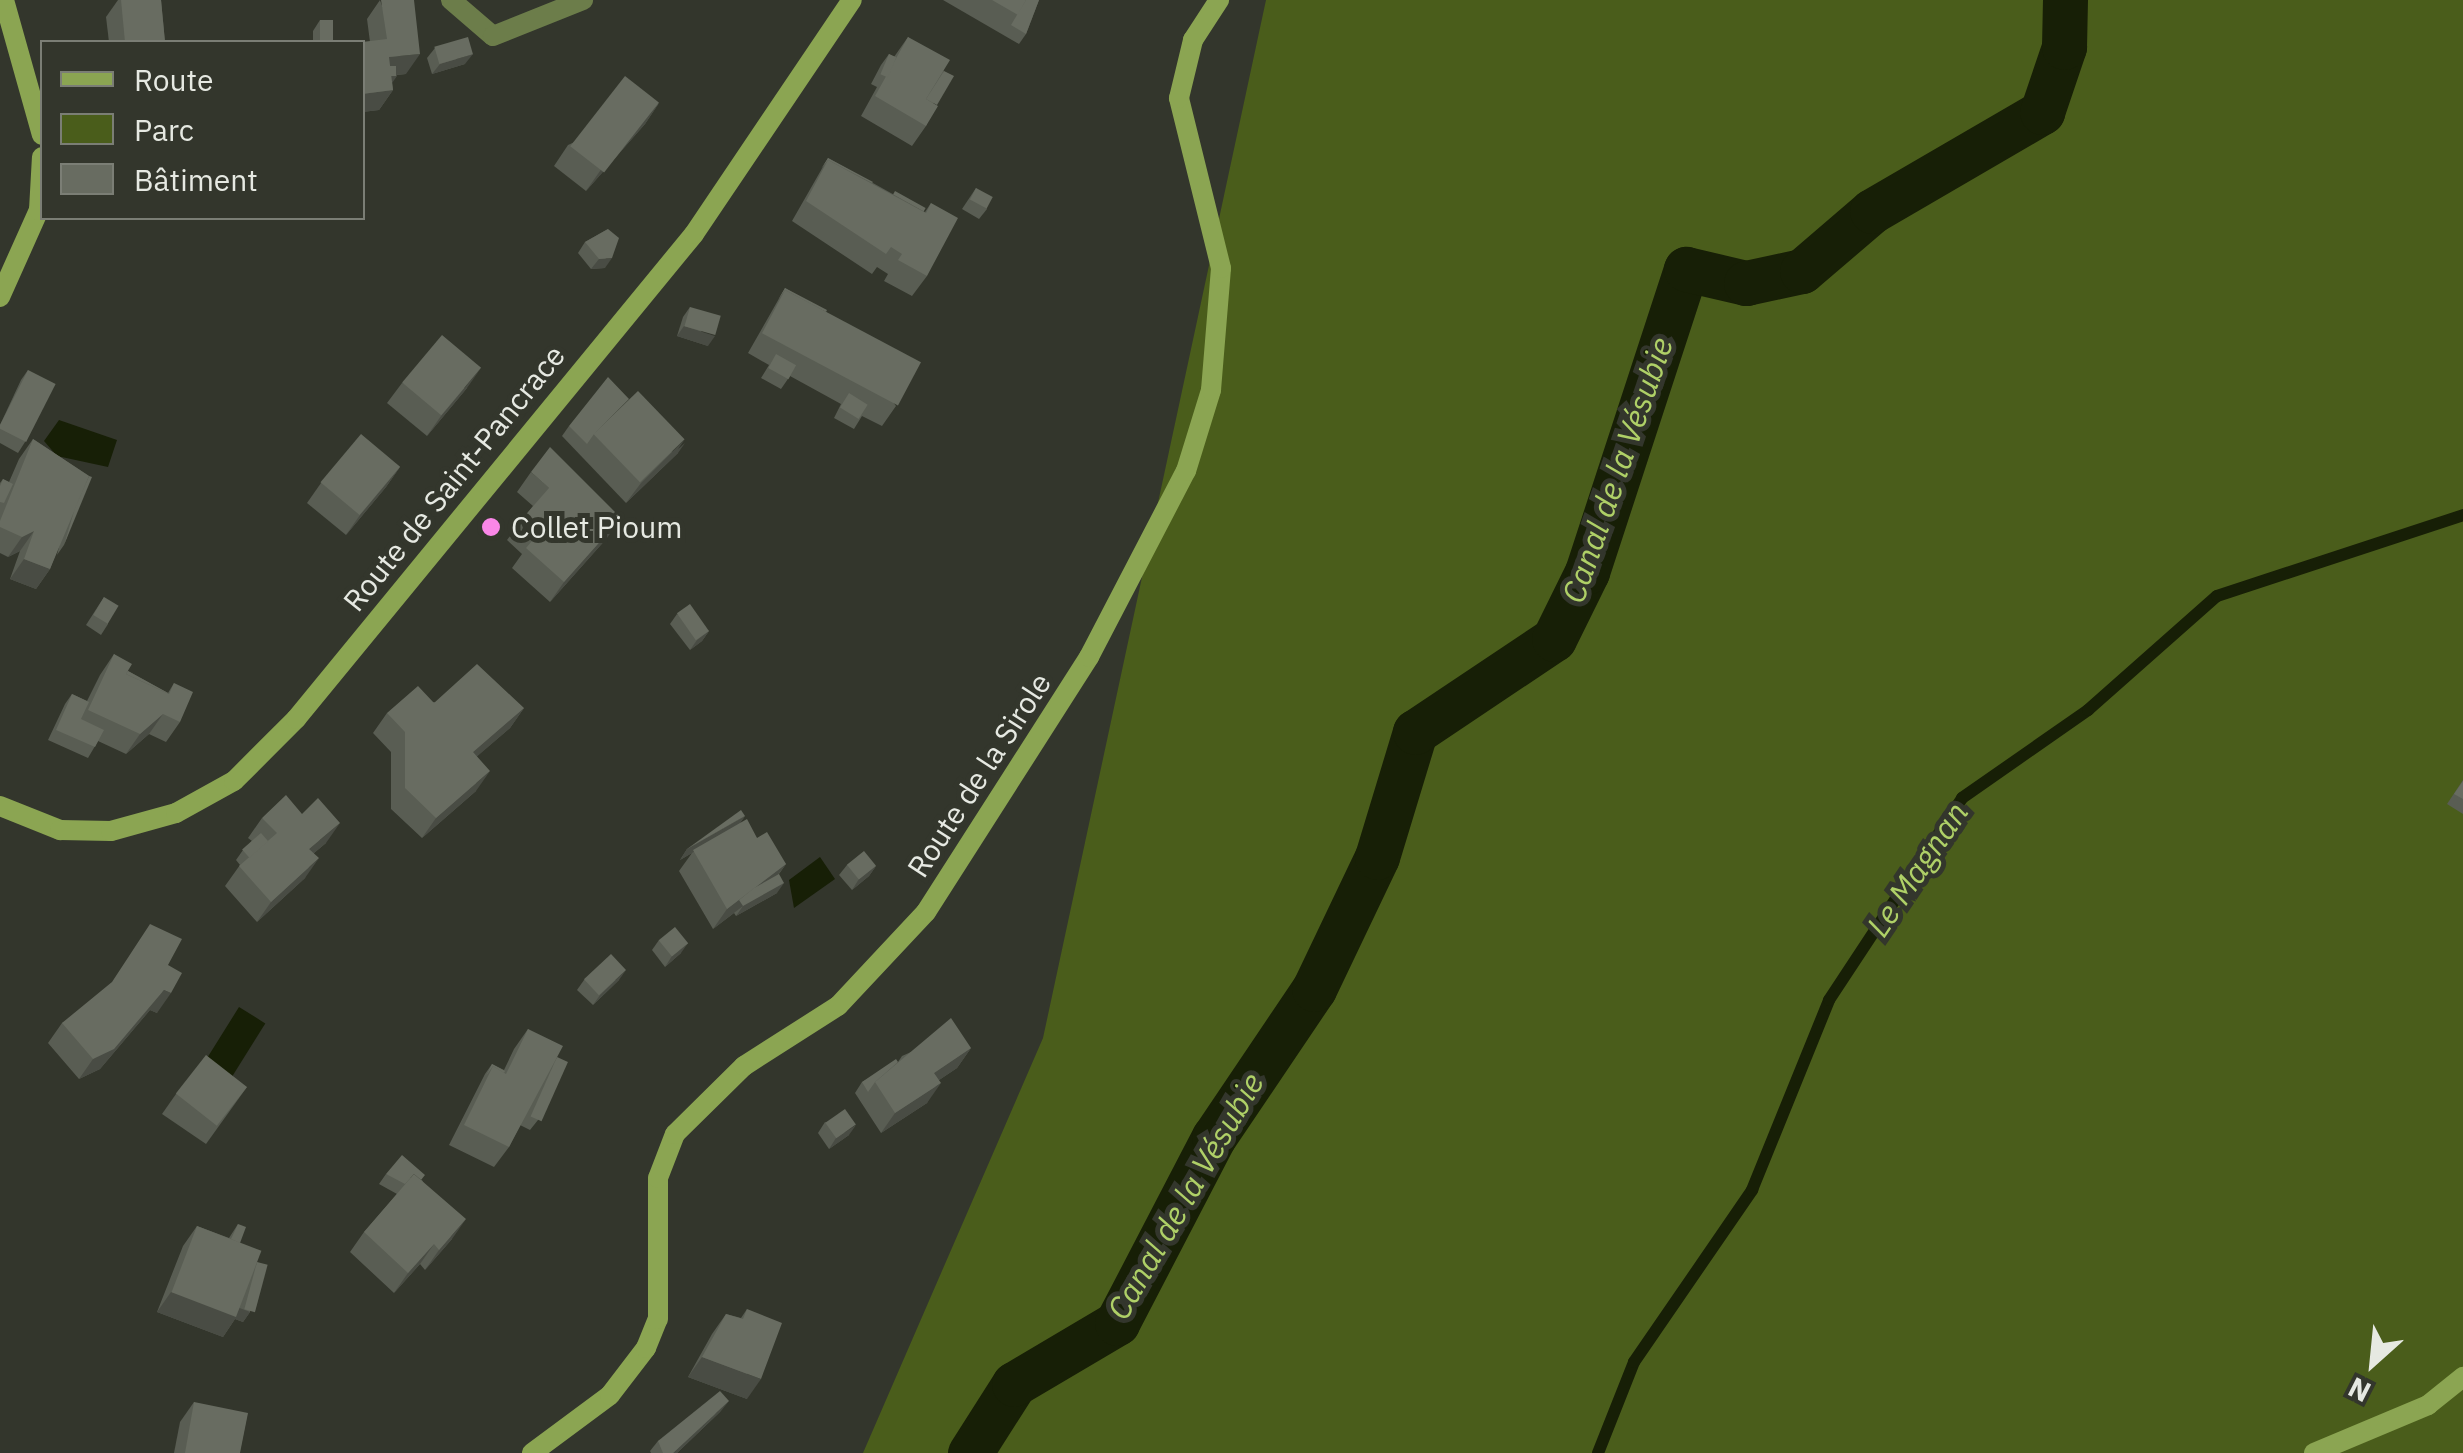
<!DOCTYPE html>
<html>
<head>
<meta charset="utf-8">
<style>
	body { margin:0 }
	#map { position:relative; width:2463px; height:1453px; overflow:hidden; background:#33362c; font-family:"IBM Plex Sans",sans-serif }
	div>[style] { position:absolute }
	.green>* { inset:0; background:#4a5d1b }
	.water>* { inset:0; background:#171f06; transform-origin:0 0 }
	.stream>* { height:12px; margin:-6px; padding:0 6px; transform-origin:6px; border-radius:6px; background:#171f06 }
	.canal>* { height:45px; margin:-22.5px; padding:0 22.5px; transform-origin:22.5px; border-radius:22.5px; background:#171f06 }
	.street>* { height:20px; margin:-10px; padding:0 10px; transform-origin:10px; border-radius:10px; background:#6c7d4a }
	.secondary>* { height:20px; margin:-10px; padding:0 10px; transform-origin:10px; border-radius:10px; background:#8ba552 }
	.wall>* { inset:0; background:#595d53 }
	.shaded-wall>* { inset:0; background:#494c44 }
	.building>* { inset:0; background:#686c61; transform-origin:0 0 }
	.dots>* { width:28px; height:28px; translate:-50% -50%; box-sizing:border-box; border:5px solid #33362c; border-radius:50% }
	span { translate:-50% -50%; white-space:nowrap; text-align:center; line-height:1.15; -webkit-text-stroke:10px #33362c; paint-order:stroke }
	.street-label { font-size:30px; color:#e6e9e2 }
	.poi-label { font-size:30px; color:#e6e9e2 }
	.left { translate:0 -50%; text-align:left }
	.water-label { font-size:32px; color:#afd067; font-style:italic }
	.legend { position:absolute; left:40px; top:40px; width:325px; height:180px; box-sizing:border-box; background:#33362c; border:2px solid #7b7e75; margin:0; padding:12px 18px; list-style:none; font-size:30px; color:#e6e9e2 }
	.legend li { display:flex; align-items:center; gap:20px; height:50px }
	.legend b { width:50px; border:2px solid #7b7e75 }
	.north { position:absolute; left:2323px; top:1313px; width:100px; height:100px; -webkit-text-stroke:8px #33362c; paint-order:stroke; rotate:207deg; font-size:28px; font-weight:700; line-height:40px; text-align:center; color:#e6e9e2 }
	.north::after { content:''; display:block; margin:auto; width:35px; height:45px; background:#e6e9e2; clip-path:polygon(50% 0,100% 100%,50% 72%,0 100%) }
</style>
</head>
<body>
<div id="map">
	<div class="green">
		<div style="clip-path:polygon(1266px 0,2463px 0,2463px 1453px,863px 1453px,1043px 1038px)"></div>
	</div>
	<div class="water">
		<div style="clip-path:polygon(59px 420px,117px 440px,108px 467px,57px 456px,44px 441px)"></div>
		<div style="clip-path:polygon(820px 857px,835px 879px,794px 908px,789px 880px)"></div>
		<div style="left:239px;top:1007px;width:31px;height:69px;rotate:32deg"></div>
	</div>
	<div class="stream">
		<div style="left:1598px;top:1453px;width:98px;rotate:-68.4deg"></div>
		<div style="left:1634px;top:1362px;width:209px;rotate:-55.5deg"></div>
		<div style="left:1752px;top:1190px;width:205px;rotate:-67.9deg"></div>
		<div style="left:1829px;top:1000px;width:242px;rotate:-56.6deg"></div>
		<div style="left:1962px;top:798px;width:154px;rotate:-34.9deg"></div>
		<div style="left:2088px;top:710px;width:172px;rotate:-41.5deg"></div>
		<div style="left:2217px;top:596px;width:259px;rotate:-18.2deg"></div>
	</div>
	<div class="canal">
		<div style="left:970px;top:1453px;width:82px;rotate:-57.5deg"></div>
		<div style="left:1014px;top:1384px;width:120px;rotate:-30.6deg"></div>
		<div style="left:1117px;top:1323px;width:210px;rotate:-62.5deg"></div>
		<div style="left:1214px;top:1137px;width:179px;rotate:-56deg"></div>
		<div style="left:1314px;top:989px;width:146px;rotate:-64.5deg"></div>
		<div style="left:1377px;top:857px;width:131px;rotate:-73.1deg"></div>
		<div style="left:1415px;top:732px;width:167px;rotate:-33.8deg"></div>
		<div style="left:1554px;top:639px;width:75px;rotate:-63.8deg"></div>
		<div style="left:1587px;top:572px;width:319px;rotate:-71.9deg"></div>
		<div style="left:1686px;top:269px;width:62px;rotate:13.1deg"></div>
		<div style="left:1746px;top:283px;width:57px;rotate:-12.1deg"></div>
		<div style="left:1802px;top:271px;width:92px;rotate:-40.6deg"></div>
		<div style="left:1872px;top:211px;width:197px;rotate:-30.2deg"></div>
		<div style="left:2042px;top:112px;width:69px;rotate:-71.3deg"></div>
		<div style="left:2064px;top:47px;width:47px;rotate:-88.8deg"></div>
	</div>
	<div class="street">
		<div style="left:451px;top:0;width:55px;rotate:40.6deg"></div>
		<div style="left:493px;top:36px;width:97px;rotate:-21.8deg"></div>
	</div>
	<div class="secondary">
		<div style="left:4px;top:0;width:140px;rotate:74.3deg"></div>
		<div style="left:0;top:297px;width:95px;rotate:-65.9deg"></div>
		<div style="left:39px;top:210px;width:53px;rotate:-86.8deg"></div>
		<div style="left:0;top:806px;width:65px;rotate:21.8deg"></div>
		<div style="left:60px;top:830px;width:51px;rotate:1.1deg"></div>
		<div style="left:111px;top:831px;width:67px;rotate:-15.5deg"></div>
		<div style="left:176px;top:813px;width:66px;rotate:-28.9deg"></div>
		<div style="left:234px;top:781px;width:88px;rotate:-45deg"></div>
		<div style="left:296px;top:719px;width:627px;rotate:-50.63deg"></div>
		<div style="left:694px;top:234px;width:282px;rotate:-56deg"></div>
		<div style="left:532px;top:1453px;width:97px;rotate:-36.6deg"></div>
		<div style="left:610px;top:1395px;width:59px;rotate:-52.5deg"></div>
		<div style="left:646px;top:1348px;width:31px;rotate:-68deg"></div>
		<div style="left:658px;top:1319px;width:141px;rotate:-90deg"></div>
		<div style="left:658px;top:1178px;width:47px;rotate:-68.9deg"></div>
		<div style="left:675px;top:1134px;width:97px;rotate:-44.6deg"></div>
		<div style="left:744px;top:1066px;width:112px;rotate:-32.6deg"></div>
		<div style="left:838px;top:1006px;width:129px;rotate:-46.9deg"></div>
		<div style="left:926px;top:912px;width:303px;rotate:-57.4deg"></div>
		<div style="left:1089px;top:657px;width:210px;rotate:-62.5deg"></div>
		<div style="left:1186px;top:471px;width:85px;rotate:-72.8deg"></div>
		<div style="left:1211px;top:390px;width:122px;rotate:-85.3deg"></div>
		<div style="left:1221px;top:268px;width:175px;rotate:-103.9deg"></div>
		<div style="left:1179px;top:98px;width:60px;rotate:-76.4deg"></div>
		<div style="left:1193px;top:40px;width:48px;rotate:-57deg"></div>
		<div style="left:2314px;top:1453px;width:124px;rotate:-22.8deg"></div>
		<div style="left:2428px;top:1405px;width:45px;rotate:-38.7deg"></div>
	</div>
	<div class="wall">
		<div style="clip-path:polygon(118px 0,161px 0,165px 42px,109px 42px,106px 17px)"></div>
		<div style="clip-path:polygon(380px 0,406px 74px,397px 75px,392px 82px,393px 90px,379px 110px,362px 112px,362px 42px,370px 42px,367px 19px)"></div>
		<div style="clip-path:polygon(943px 0,1039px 0,1026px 34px,1019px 44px)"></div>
		<div style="clip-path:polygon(320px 20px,333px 42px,313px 42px,313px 31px)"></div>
		<div style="clip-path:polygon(908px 37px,944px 71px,926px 126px,912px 146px,861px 116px,877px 87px,871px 84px,881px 65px,889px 54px,894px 57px)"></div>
		<div style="clip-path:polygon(435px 48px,465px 64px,432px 74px,427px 58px)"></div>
		<div style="clip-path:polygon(659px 103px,645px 124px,586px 191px,554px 166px,568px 145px)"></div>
		<div style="clip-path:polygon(828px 158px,925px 212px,931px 203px,927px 276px,912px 296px,884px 281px,888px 274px,877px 267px,872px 274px,792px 221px)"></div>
		<div style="clip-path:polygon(976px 188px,987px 209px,979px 219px,962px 209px)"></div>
		<div style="clip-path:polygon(608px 229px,605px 268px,591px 269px,578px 253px,585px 242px)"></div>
		<div style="clip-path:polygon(785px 288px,826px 312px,896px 406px,882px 426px,862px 416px,854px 429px,834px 418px,841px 404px,790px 376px,781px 389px,761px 378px,769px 365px,748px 353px)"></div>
		<div style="clip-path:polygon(690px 307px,708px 346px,677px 336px,683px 317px)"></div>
		<div style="clip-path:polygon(28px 370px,25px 442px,18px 453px,0 443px,0 425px,21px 380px)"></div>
		<div style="clip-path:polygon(402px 383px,467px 388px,427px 436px,387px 403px)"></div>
		<div style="clip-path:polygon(569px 426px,678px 453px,626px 503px,562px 436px)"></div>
		<div style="clip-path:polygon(33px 439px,89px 476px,64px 545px,57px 555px,60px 543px,50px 569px,36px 589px,10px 579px,20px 551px,8px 557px,0 553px,0 483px,3px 479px,9px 482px,19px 459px)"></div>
		<div style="clip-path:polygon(400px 467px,386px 487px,346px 535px,307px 503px,321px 483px)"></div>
		<div style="clip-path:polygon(531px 472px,607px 538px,550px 602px,512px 568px,522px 554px,507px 540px,533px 506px,517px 492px)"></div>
		<div style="clip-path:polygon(104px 597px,108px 624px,101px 635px,86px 625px)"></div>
		<div style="clip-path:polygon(677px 614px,709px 631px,702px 641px,690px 650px,670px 624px)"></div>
		<div style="clip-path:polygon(114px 654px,128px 671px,168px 693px,174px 683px,180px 722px,166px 742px,149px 734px,126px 754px,98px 741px,88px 758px,48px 740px,65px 704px,72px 694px,87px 701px,100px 675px)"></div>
		<div style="clip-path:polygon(433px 702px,524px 708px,510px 728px,477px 756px,476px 791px,422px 838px,391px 809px,391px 752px,373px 733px,387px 713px)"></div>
		<div style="clip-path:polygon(2463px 780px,2463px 814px,2447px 804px)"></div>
		<div style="clip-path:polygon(745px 816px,740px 823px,786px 864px,779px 874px,777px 893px,736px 916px,734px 913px,713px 929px,679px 871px,692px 853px,680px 860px,687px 849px)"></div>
		<div style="clip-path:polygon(262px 818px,326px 843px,314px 853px,305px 878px,257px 922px,225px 886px,240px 865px,236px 860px,243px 850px,252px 841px,248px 838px)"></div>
		<div style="clip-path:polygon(847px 865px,876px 866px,869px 876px,852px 890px,839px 875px)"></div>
		<div style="clip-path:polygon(659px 940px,681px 953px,665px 967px,652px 950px)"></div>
		<div style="clip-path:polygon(168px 965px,157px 1013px,150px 1010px,100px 1069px,79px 1079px,48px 1043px,62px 1023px)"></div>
		<div style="clip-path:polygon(584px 980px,619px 980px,593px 1005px,577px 990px)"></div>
		<div style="clip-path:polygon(528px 1029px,557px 1057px,538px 1120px,530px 1130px,520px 1125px,509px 1147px,494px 1167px,449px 1145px,485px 1074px,492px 1064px,504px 1070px,514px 1049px)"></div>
		<div style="clip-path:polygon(971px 1048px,957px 1068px,939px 1080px,927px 1103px,881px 1133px,855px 1093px,862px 1082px,898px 1062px,902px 1056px,911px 1052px)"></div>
		<div style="clip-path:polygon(247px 1087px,206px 1144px,162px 1114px,176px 1094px)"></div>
		<div style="clip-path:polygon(825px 1122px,849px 1135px,829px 1149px,818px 1133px)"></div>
		<div style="clip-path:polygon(386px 1174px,422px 1180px,452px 1239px,425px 1270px,420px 1264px,394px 1293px,350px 1252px,364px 1232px,397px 1194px,379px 1184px)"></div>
		<div style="clip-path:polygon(238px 1224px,240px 1243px,257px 1262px,250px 1312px,243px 1322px,235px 1319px,223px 1337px,157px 1312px,183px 1246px,197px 1226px,229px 1238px)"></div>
		<div style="clip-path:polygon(747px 1309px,747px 1399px,688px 1377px,712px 1334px,726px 1314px,741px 1318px)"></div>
		<div style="clip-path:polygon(194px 1402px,240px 1453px,174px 1453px,180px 1422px)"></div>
		<div style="clip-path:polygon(721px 1411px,677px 1453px,651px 1453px,650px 1451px,658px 1441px)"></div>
	</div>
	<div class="shaded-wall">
		<div style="clip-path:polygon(420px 54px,406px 74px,385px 76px,397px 76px,390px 86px,376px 87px,383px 76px,382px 67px,389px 57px)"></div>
		<div style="clip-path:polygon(473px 54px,465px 64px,432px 74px,440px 64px)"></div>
		<div style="clip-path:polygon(393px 90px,379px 110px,362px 112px,362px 94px)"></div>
		<div style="clip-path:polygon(659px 103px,645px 124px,586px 191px,600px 171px)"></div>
		<div style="clip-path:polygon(612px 258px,605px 268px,591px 269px,599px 259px)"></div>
		<div style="clip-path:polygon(684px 326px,715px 336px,708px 346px,677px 336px)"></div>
		<div style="clip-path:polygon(481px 368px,467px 388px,427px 436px,441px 416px)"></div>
		<div style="clip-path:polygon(685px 439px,678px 449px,685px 443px,678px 453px,626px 503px,641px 483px)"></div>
		<div style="clip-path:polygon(400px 467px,386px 487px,346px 535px,360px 515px)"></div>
		<div style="clip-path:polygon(621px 518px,607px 538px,550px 602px,564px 582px)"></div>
		<div style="clip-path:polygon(34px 531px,20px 551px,8px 557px,22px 537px)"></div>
		<div style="clip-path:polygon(24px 559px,50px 569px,36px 589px,10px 579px)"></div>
		<div style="clip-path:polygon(709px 631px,702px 641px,690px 650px,697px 640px)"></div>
		<div style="clip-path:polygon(524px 708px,510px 728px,459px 772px,473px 752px)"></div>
		<div style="clip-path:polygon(163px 714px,149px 734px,126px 754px,140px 734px)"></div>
		<div style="clip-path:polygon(490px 771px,476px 791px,422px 838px,436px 818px)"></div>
		<div style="clip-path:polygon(745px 816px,738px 826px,680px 860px,687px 849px)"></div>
		<div style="clip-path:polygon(340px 823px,326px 843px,295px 869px,309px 849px)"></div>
		<div style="clip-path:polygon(319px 858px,305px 878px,257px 922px,271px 902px)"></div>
		<div style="clip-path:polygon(786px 864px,771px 884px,784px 883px,777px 893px,736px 916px,743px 906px,713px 929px,727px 909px)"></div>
		<div style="clip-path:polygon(876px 866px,869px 876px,852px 890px,859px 879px)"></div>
		<div style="clip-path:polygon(688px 943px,681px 953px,665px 967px,672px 956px)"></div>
		<div style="clip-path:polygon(626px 970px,619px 980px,593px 1005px,600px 995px)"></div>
		<div style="clip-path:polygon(164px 990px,171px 993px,157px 1013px,150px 1010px,100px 1069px,79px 1079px,93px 1059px)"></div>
		<div style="clip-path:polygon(971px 1048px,957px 1068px,920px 1093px,934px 1073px)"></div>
		<div style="clip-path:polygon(941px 1083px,927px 1103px,881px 1133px,895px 1113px)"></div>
		<div style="clip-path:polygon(856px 1125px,849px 1135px,829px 1149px,836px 1138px)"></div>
		<div style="clip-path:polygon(466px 1219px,452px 1239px,425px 1270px,439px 1250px)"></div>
		<div style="clip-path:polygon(434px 1244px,420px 1264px,394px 1293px,408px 1273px)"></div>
		<div style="clip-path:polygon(171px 1292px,237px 1307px,250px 1312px,243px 1322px,235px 1319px,223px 1337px,157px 1312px)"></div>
		<div style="clip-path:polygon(702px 1357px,761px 1379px,747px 1399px,688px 1377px)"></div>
		<div style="clip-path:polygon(729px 1401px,721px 1411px,677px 1453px,673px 1453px)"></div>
	</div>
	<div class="building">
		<div style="clip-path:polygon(121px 0,161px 0,165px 42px,125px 42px)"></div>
		<div style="clip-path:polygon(381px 0,414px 0,420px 54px,389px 57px,393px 90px,362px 94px,362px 42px,387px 39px)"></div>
		<div style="clip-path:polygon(992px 0,1026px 0,1018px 15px)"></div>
		<div style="clip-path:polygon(1026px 0,1039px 0,1026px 34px,1011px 25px)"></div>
		<div style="left:320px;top:20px;width:13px;height:22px"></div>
		<div style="left:468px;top:37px;width:18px;height:35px;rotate:74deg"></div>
		<div style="clip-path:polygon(908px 37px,950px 60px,926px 99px,938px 106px,926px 126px,875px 96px)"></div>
		<div style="left:889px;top:54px;width:8px;height:22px;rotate:23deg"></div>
		<div style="left:390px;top:66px;width:6px;height:10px"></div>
		<div style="clip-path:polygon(944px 71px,954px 76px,937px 105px,926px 99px)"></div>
		<div style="left:625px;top:76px;width:43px;height:89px;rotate:38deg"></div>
		<div style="clip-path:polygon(828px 158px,873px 182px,872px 183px,828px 160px,821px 169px)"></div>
		<div style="clip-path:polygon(828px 160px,926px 213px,931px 203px,958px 218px,927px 276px,898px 260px,902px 254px,891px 247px,886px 254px,806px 201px)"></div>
		<div style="left:976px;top:188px;width:19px;height:13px;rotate:28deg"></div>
		<div style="left:895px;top:191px;width:35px;height:4px;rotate:29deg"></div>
		<div style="clip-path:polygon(608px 229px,619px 238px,612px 258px,599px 259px,585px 242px)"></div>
		<div style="clip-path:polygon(785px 288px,827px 310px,826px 312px,785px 290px,778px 300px)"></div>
		<div style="left:785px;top:290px;width:154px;height:49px;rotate:28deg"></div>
		<div style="left:690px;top:307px;width:32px;height:20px;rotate:16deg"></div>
		<div style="left:442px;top:335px;width:51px;height:62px;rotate:40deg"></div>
		<div style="left:776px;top:354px;width:23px;height:16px;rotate:29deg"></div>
		<div style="left:28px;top:370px;width:31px;height:65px;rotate:27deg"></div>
		<div style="clip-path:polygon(608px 377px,629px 399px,594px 434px,587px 444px,569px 426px)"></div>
		<div style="left:638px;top:391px;width:67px;height:62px;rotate:46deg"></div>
		<div style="left:849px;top:393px;width:22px;height:17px;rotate:32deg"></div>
		<div style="left:361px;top:434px;width:51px;height:63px;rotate:40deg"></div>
		<div style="clip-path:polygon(33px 439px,89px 476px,50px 569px,24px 559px,34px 531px,22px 537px,0 527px,0 521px)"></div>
		<div style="clip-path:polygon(550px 447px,621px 518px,564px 582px,526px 548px,537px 535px,521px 520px,549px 488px,531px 472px)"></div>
		<div style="clip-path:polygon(89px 476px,92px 477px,64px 545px,75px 508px)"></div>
		<div style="clip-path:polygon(3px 479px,13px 484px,4px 503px,0 502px,0 486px)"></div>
		<div style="left:104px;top:597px;width:17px;height:21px;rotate:31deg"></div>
		<div style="left:690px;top:604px;width:33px;height:16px;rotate:55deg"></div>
		<div style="clip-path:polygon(114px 654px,132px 664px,126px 674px,169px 694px,174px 683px,193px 692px,180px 722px,163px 714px,140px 734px,88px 710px)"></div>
		<div style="clip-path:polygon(477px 664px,524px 708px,473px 752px,490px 771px,436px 818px,405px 788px,405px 732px,387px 713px,418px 686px,434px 703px)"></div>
		<div style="clip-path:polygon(128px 671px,168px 693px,167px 693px,126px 674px)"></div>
		<div style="clip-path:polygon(72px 694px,89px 702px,81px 719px,104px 730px,95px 747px,56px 730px)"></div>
		<div style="clip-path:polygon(2463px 781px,2463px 799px,2454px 794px)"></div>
		<div style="clip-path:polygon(286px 795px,302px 814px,318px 798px,340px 823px,309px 849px,319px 858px,271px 902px,239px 866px,277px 833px,262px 818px)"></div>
		<div style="clip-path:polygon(741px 810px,745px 816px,687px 849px)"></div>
		<div style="clip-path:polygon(747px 819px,757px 838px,767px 832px,786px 864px,727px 909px,693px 850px)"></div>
		<div style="left:261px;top:833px;width:11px;height:25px;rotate:49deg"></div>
		<div style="left:864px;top:851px;width:19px;height:22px;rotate:51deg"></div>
		<div style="clip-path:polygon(779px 874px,784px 883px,743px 906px,739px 900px,754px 888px)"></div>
		<div style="clip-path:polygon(150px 924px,182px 939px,168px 965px,182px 973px,171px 993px,164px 990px,114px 1049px,93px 1059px,62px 1023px,112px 982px)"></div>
		<div style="left:675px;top:927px;width:21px;height:21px;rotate:51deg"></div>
		<div style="left:611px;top:954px;width:22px;height:37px;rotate:47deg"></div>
		<div style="clip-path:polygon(951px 1018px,971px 1048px,934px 1073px,941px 1083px,895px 1113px,875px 1082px)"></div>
		<div style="clip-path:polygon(528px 1029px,563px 1046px,509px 1147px,464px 1125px,493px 1066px,506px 1074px)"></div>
		<div style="left:206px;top:1055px;width:52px;height:49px;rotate:38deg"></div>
		<div style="left:557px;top:1057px;width:12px;height:65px;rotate:24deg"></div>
		<div style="clip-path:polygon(896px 1059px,898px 1062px,875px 1082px,868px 1092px,862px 1082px)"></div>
		<div style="clip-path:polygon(492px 1064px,505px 1071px,504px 1073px,493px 1066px,486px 1076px)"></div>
		<div style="left:845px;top:1109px;width:19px;height:24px;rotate:55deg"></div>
		<div style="clip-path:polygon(402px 1155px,425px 1175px,421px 1180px,414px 1174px,405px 1184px,386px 1174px)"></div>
		<div style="clip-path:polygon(414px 1174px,466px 1219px,439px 1250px,434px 1244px,408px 1273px,364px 1232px)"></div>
		<div style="clip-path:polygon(238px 1224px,246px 1227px,240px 1243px,231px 1239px)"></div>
		<div style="left:197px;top:1226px;width:69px;height:71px;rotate:21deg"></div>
		<div style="left:257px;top:1262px;width:11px;height:49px;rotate:15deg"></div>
		<div style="clip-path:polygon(747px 1309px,782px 1323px,761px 1379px,702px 1357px,726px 1314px,743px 1319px)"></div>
		<div style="clip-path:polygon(720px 1391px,729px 1401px,673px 1453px,663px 1453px,658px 1441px)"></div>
		<div style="clip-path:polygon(194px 1402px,248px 1413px,240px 1453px,185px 1453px)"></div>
	</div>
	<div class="dots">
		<div style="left:491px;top:527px;background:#fa87e7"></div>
	</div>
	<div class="street-label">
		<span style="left:454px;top:478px;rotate:-51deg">Route de Saint-Pancrace</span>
		<span style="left:979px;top:775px;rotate:-57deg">Route de la Sirole</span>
	</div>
	<div class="poi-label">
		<span class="left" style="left:511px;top:527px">Collet Pioum</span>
	</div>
	<div class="water-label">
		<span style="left:1617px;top:470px;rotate:-71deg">Canal de la Vésubie</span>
		<span style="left:1917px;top:869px;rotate:-56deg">Le Magnan</span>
		<span style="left:1185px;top:1196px;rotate:-60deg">Canal de la Vésubie</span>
	</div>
	<ul class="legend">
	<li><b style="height:12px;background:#8ba552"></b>Route</li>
	<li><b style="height:28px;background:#4a5d1b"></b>Parc</li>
	<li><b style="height:28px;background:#686c61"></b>Bâtiment</li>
	</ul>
	<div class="north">N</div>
</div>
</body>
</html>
